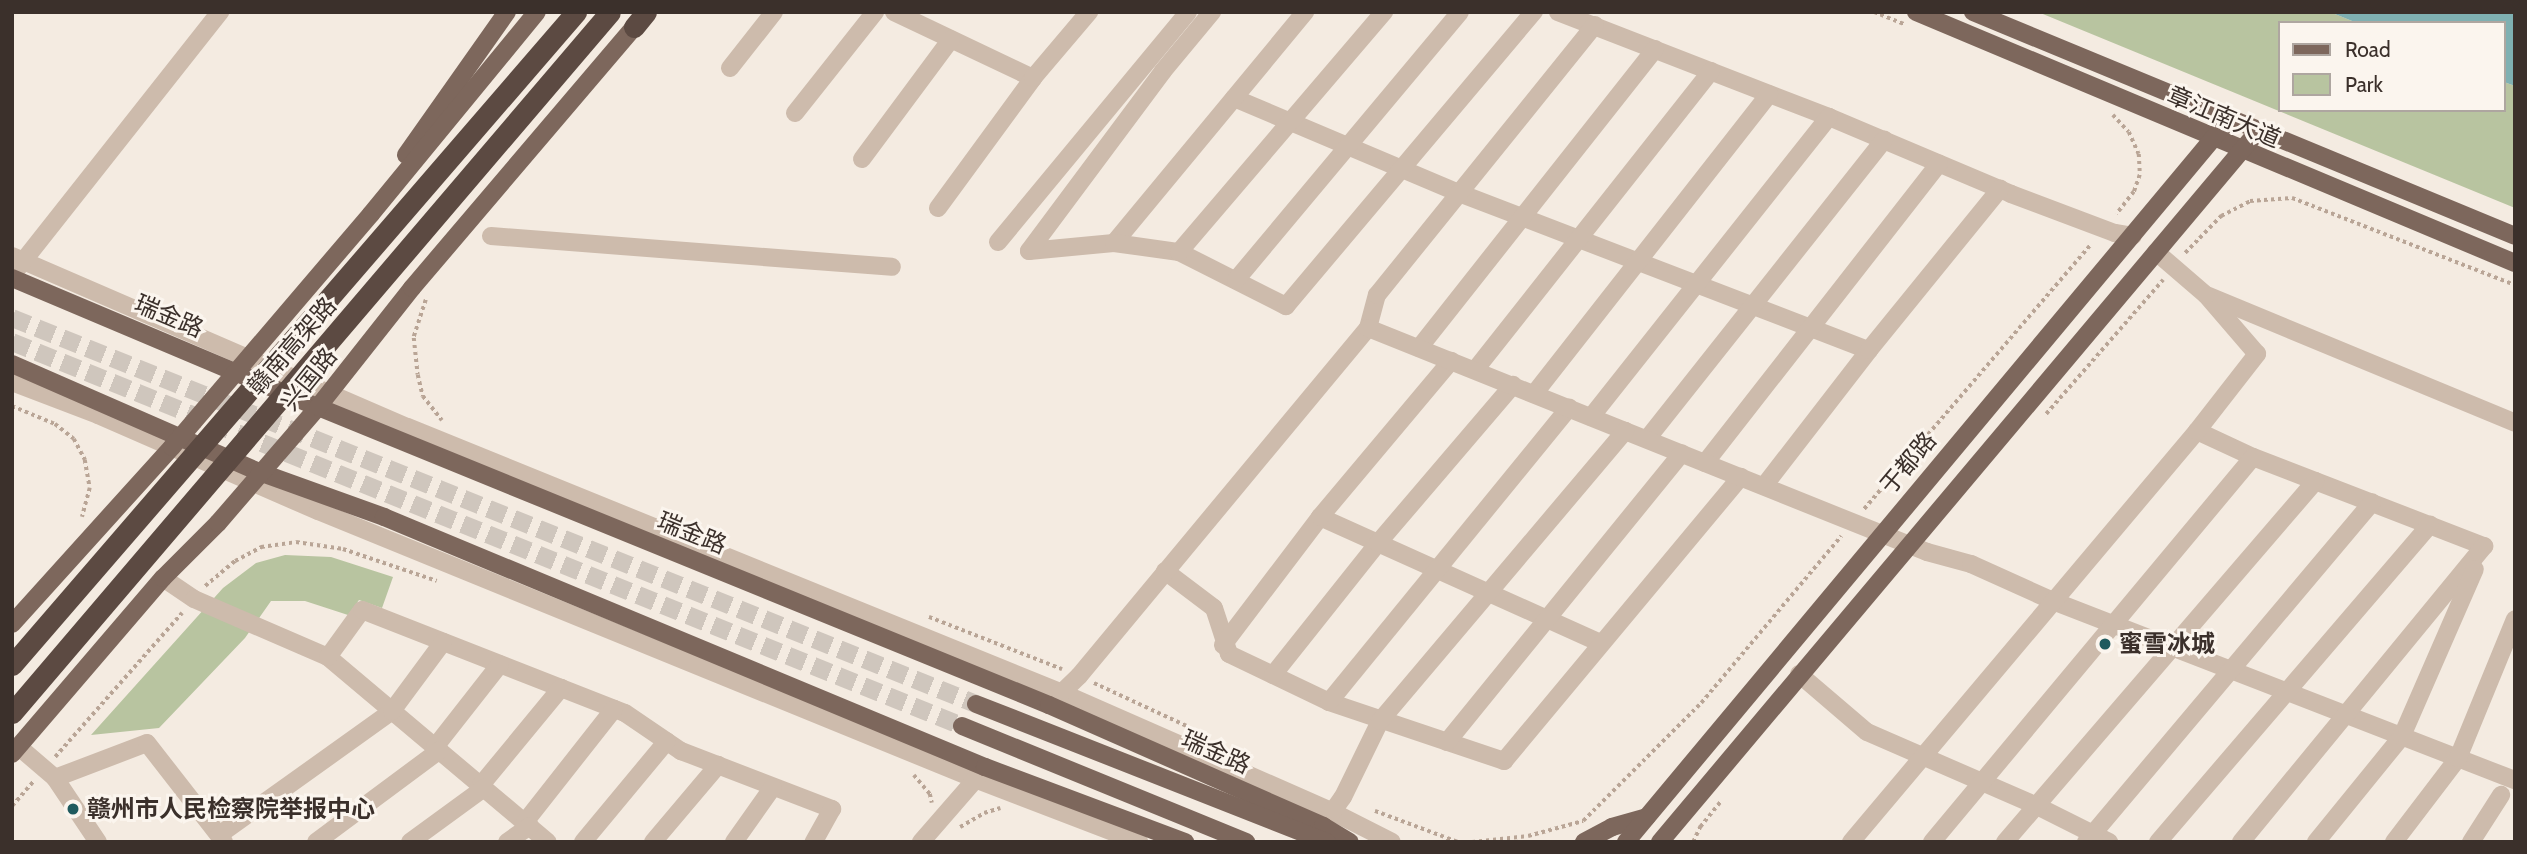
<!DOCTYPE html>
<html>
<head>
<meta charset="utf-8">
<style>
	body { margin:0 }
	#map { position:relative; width:2527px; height:854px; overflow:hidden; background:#f4ebe1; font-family:Cabin,"Noto Sans SC",sans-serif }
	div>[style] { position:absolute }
	.green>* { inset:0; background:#b8c4a0 }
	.water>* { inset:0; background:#7fb0b2 }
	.major-tunnel>* { height:18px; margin-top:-9px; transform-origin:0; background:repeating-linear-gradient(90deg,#cfc6bd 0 18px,transparent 0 27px) }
	.path>* { height:3.5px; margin-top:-1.75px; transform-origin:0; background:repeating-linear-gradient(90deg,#b9a596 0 3.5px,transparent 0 7px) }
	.minor>* { height:18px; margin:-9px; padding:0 9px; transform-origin:9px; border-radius:9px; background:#cdbbac }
	.major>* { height:18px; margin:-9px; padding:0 9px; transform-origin:9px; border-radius:9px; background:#7d675c }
	.highway>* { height:21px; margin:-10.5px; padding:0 10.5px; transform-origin:10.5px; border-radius:10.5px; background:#5c4a42 }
	.highway-bridge>* { height:21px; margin:-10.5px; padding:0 10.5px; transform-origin:10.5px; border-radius:10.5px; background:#5c4a42 }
	.dots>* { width:19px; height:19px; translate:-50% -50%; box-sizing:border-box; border:4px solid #fbf5ee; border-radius:50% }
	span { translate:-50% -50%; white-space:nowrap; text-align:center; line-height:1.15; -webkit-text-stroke:6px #fbf5ee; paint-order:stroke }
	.street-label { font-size:24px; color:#3b302b }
	.poi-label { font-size:24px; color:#3b302b; font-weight:700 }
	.left { translate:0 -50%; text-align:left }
	.frame { position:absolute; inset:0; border:14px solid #3b302b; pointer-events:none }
	.legend { position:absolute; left:2278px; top:21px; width:228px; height:91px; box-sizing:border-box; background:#fbf5ee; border:2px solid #aea6a0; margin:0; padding:9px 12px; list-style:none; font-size:21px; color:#3b302b }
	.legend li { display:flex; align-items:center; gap:14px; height:35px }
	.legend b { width:35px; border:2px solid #aea6a0 }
</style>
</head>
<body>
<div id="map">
	<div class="green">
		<div style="clip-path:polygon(2038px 12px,2330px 12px,2357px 23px,2280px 23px,2280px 110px,2504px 110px,2504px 82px,2515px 86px,2515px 208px)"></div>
		<div style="clip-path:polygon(285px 555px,331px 557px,393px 577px,382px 608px,359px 600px,348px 615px,305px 601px,271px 601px,245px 638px,159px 728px,91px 735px,223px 588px,256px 563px)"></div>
	</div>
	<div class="water">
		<div style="clip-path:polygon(2330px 12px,2515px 12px,2515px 86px,2504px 82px,2504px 23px,2357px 23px)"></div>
	</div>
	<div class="major-tunnel">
		<div style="left:12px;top:318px;width:1038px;rotate:21.82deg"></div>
		<div style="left:12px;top:342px;width:1025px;rotate:22.01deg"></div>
	</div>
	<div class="path">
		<div style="left:1874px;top:12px;width:32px;rotate:22deg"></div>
		<div style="left:2113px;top:115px;width:23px;rotate:47deg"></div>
		<div style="left:2129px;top:132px;width:24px;rotate:66deg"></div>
		<div style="left:2139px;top:154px;width:21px;rotate:87deg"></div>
		<div style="left:2140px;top:175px;width:18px;rotate:109deg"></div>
		<div style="left:2134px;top:192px;width:28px;rotate:128deg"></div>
		<div style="left:2185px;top:253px;width:52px;rotate:-45.8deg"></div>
		<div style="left:2221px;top:216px;width:33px;rotate:-27deg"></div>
		<div style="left:2250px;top:201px;width:42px;rotate:-4.1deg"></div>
		<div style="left:2292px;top:198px;width:239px;rotate:21.3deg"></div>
		<div style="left:426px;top:300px;width:40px;rotate:108deg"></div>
		<div style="left:414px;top:338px;width:37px;rotate:84deg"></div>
		<div style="left:418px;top:375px;width:22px;rotate:77deg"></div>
		<div style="left:423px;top:396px;width:31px;rotate:52deg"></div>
		<div style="left:12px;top:406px;width:47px;rotate:22.7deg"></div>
		<div style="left:55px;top:424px;width:24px;rotate:38deg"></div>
		<div style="left:74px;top:439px;width:24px;rotate:62deg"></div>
		<div style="left:85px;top:460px;width:28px;rotate:80deg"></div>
		<div style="left:90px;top:488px;width:30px;rotate:105deg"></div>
		<div style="left:2046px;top:414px;width:178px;rotate:-48.9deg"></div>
		<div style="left:1864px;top:509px;width:349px;rotate:-49.4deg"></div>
		<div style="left:205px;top:586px;width:39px;rotate:-40deg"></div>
		<div style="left:235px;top:561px;width:30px;rotate:-28deg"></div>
		<div style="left:261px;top:547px;width:35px;rotate:-8deg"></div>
		<div style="left:296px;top:542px;width:48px;rotate:8.5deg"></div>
		<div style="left:343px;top:549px;width:99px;rotate:18.8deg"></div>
		<div style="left:929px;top:617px;width:143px;rotate:21.4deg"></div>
		<div style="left:1094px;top:683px;width:105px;rotate:24.9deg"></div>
		<div style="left:55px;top:757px;width:192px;rotate:-48.6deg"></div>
		<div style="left:914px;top:775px;width:25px;rotate:50deg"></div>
		<div style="left:930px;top:794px;width:9px;rotate:77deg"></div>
		<div style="left:12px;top:806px;width:33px;rotate:-49deg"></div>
		<div style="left:1375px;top:811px;width:89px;rotate:20.5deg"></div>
		<div style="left:960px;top:827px;width:28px;rotate:-30deg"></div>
		<div style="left:984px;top:813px;width:17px;rotate:-17deg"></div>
		<div style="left:1472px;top:842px;width:56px;rotate:-6.1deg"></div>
		<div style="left:1528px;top:836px;width:57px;rotate:-15.3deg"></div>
		<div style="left:1583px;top:821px;width:167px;rotate:-45deg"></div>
		<div style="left:1701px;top:703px;width:218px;rotate:-50deg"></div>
		<div style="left:1693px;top:842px;width:17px;rotate:-65deg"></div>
		<div style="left:1700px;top:827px;width:33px;rotate:-51deg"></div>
	</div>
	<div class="minor">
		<div style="left:894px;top:12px;width:154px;rotate:25.4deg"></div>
		<div style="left:1558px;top:12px;width:291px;rotate:21.2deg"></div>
		<div style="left:1829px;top:117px;width:198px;rotate:22.9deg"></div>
		<div style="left:2011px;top:194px;width:111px;rotate:20.6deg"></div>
		<div style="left:2115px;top:233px;width:18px;rotate:9deg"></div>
		<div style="left:730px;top:68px;width:71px;rotate:-51.8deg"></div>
		<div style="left:1234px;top:98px;width:244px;rotate:22.9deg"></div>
		<div style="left:1459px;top:193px;width:439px;rotate:21deg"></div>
		<div style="left:795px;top:113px;width:129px;rotate:-51.6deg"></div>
		<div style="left:862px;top:159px;width:149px;rotate:-53.4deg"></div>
		<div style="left:938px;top:208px;width:161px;rotate:-53.8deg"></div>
		<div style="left:1033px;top:78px;width:87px;rotate:-49.7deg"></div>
		<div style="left:491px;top:236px;width:402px;rotate:4.4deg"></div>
		<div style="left:998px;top:242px;width:298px;rotate:-50.4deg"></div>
		<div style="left:1114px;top:243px;width:300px;rotate:-50.4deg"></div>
		<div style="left:1029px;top:251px;width:85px;rotate:-5.4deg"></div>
		<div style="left:1114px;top:243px;width:66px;rotate:7.9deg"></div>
		<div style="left:1179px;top:252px;width:120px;rotate:26.8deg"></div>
		<div style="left:1286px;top:306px;width:385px;rotate:-49.9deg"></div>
		<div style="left:1029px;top:251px;width:224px;rotate:-53.3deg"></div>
		<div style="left:1163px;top:71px;width:77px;rotate:-50.3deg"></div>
		<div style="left:1179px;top:252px;width:316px;rotate:-49.5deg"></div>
		<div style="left:12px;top:256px;width:431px;rotate:23.4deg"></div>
		<div style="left:408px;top:427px;width:704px;rotate:22.12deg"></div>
		<div style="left:1060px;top:692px;width:296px;rotate:23.7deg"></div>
		<div style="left:1331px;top:811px;width:68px;rotate:26.9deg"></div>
		<div style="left:17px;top:269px;width:328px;rotate:-51.7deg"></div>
		<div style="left:1236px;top:280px;width:349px;rotate:-50.1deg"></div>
		<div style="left:2209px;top:296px;width:331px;rotate:22.5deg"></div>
		<div style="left:1368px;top:328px;width:34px;rotate:-75deg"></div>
		<div style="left:1377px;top:295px;width:347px;rotate:-51.1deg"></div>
		<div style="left:1419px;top:348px;width:381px;rotate:-51.7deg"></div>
		<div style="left:1475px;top:370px;width:381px;rotate:-51.7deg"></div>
		<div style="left:12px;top:382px;width:92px;rotate:21deg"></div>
		<div style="left:98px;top:415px;width:240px;rotate:23.6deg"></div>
		<div style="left:318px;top:511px;width:710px;rotate:22.19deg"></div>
		<div style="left:975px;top:779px;width:176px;rotate:21deg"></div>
		<div style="left:1534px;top:394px;width:381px;rotate:-51.9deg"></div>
		<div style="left:1591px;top:417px;width:383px;rotate:-51.6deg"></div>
		<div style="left:2197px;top:431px;width:62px;rotate:24.9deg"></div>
		<div style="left:2253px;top:457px;width:248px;rotate:21.1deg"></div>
		<div style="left:1647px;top:439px;width:382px;rotate:-51.6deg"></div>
		<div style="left:1705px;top:463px;width:380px;rotate:-52deg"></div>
		<div style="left:1764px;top:486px;width:172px;rotate:-52.3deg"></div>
		<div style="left:1869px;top:350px;width:208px;rotate:-50.9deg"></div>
		<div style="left:1320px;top:517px;width:308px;rotate:24.2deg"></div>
		<div style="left:1165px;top:571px;width:61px;rotate:37.1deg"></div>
		<div style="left:1214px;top:608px;width:48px;rotate:71.9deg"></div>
		<div style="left:1229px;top:654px;width:111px;rotate:25.6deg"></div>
		<div style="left:1329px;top:702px;width:185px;rotate:18.6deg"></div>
		<div style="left:1504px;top:761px;width:370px;rotate:-50.2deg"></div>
		<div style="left:163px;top:578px;width:37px;rotate:34deg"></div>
		<div style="left:194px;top:599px;width:146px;rotate:23.4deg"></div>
		<div style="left:328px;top:657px;width:287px;rotate:40.1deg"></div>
		<div style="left:1223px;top:645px;width:161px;rotate:-52.8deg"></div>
		<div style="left:1320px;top:517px;width:204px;rotate:-50deg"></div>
		<div style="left:328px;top:657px;width:58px;rotate:-54.1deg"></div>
		<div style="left:362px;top:610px;width:282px;rotate:21.4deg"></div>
		<div style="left:625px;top:713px;width:68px;rotate:34.2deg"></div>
		<div style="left:681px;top:751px;width:162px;rotate:21deg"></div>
		<div style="left:832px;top:809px;width:38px;rotate:119deg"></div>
		<div style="left:1799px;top:674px;width:89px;rotate:40.5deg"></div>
		<div style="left:1867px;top:732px;width:183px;rotate:23.5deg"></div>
		<div style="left:2035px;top:805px;width:83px;rotate:26.6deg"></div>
		<div style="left:1273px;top:675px;width:169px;rotate:-51.5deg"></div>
		<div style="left:1378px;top:543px;width:208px;rotate:-49.5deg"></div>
		<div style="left:1329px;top:702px;width:380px;rotate:-50.8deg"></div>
		<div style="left:1049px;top:705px;width:42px;rotate:-44deg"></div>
		<div style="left:1079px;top:676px;width:452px;rotate:-50.3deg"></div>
		<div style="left:1368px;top:328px;width:602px;rotate:21.84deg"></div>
		<div style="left:1927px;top:552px;width:46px;rotate:15.3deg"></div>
		<div style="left:1971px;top:564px;width:90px;rotate:24.3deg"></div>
		<div style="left:2053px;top:601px;width:495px;rotate:21.2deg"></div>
		<div style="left:1447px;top:742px;width:372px;rotate:-50.9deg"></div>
		<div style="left:19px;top:747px;width:48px;rotate:40.7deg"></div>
		<div style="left:55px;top:778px;width:98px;rotate:-20.8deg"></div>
		<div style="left:147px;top:743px;width:125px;rotate:52.1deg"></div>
		<div style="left:435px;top:747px;width:105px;rotate:-51.9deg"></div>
		<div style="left:55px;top:778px;width:77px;rotate:56.1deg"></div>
		<div style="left:481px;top:785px;width:126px;rotate:-50.5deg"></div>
		<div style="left:1326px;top:821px;width:29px;rotate:-55deg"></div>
		<div style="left:1343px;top:797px;width:85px;rotate:-64deg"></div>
		<div style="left:1380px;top:721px;width:380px;rotate:-49.8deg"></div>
		<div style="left:525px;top:822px;width:144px;rotate:-51.8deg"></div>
		<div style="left:219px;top:835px;width:213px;rotate:-35.6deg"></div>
		<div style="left:392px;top:711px;width:86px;rotate:-53.5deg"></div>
		<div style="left:316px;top:842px;width:154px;rotate:-36.6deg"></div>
		<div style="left:410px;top:842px;width:92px;rotate:-36.1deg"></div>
		<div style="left:507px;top:842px;width:28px;rotate:-35deg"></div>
		<div style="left:583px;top:842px;width:131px;rotate:-50.3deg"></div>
		<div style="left:653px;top:842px;width:101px;rotate:-49.8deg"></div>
		<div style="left:734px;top:842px;width:67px;rotate:-54.7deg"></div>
		<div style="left:921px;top:842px;width:91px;rotate:-49deg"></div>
		<div style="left:1851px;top:842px;width:537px;rotate:-49.91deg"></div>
		<div style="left:2197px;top:431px;width:98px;rotate:-52.1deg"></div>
		<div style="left:2257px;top:354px;width:78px;rotate:-130.8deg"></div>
		<div style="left:2206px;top:295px;width:66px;rotate:-139.3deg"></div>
		<div style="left:1932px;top:842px;width:501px;rotate:-50.18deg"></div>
		<div style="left:2005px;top:842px;width:476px;rotate:-49.3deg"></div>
		<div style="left:2086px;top:842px;width:444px;rotate:-49.9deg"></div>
		<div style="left:2158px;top:842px;width:418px;rotate:-49.4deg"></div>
		<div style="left:2241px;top:842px;width:383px;rotate:-50.6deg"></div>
		<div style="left:2316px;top:842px;width:136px;rotate:-50.9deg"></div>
		<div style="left:2402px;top:736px;width:182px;rotate:-66.4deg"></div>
		<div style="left:2394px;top:842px;width:106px;rotate:-52.7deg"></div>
		<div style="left:2458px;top:758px;width:150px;rotate:-67.7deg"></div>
		<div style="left:2471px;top:842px;width:56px;rotate:-57.4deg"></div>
	</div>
	<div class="major">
		<div style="left:1916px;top:12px;width:649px;rotate:22.74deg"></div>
		<div style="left:1973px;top:12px;width:586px;rotate:22.45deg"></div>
		<div style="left:406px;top:155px;width:175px;rotate:-54.8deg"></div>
		<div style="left:12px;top:278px;width:332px;rotate:22.9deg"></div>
		<div style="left:318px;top:407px;width:789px;rotate:22.18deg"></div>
		<div style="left:1049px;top:705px;width:300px;rotate:23.8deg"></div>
		<div style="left:1323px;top:826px;width:31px;rotate:31deg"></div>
		<div style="left:12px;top:364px;width:273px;rotate:23.6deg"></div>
		<div style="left:262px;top:473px;width:130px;rotate:19.8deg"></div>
		<div style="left:384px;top:517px;width:651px;rotate:22.59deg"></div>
		<div style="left:985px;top:767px;width:214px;rotate:20.6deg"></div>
		<div style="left:12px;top:624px;width:239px;rotate:-47.9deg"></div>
		<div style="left:172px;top:447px;width:306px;rotate:-49.5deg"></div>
		<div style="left:371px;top:214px;width:261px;rotate:-50.6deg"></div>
		<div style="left:976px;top:704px;width:377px;rotate:21.5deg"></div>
		<div style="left:962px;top:726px;width:307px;rotate:22.2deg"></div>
		<div style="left:12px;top:754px;width:232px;rotate:-49.4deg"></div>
		<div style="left:163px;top:578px;width:78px;rotate:-45deg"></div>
		<div style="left:218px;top:523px;width:153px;rotate:-49.2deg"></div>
		<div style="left:318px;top:407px;width:152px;rotate:-51.7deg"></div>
		<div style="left:412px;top:288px;width:343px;rotate:-49.6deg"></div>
		<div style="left:1584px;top:842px;width:32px;rotate:-28deg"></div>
		<div style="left:1612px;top:827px;width:36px;rotate:-16deg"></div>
		<div style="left:1626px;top:842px;width:943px;rotate:-50.16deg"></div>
		<div style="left:1660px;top:842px;width:929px;rotate:-49.93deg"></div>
	</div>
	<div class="highway">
		<div style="left:634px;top:27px;width:19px;rotate:-51deg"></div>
	</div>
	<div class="highway-bridge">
		<div style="left:12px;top:665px;width:863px;rotate:-49.18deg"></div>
		<div style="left:12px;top:713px;width:921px;rotate:-49.53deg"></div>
	</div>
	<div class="dots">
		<div style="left:2105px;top:644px;background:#1f5a5e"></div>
		<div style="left:73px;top:809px;background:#1f5a5e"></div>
	</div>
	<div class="street-label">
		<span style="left:2224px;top:117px;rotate:23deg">章江南大道</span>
		<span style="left:169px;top:316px;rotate:23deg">瑞金路</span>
		<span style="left:292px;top:346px;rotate:-49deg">赣南高架路</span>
		<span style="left:309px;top:379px;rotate:-51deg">兴国路</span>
		<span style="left:1908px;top:463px;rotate:-50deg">于都路</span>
		<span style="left:692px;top:533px;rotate:22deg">瑞金路</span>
		<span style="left:1216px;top:752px;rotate:24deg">瑞金路</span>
	</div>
	<div class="poi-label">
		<span class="left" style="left:2119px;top:644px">蜜雪冰城</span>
		<span class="left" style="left:87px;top:809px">赣州市人民检察院举报中心</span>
	</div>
	<div class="frame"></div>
	<ul class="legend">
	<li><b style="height:9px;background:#7d675c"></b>Road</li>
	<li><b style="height:19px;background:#b8c4a0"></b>Park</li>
	</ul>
</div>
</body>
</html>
